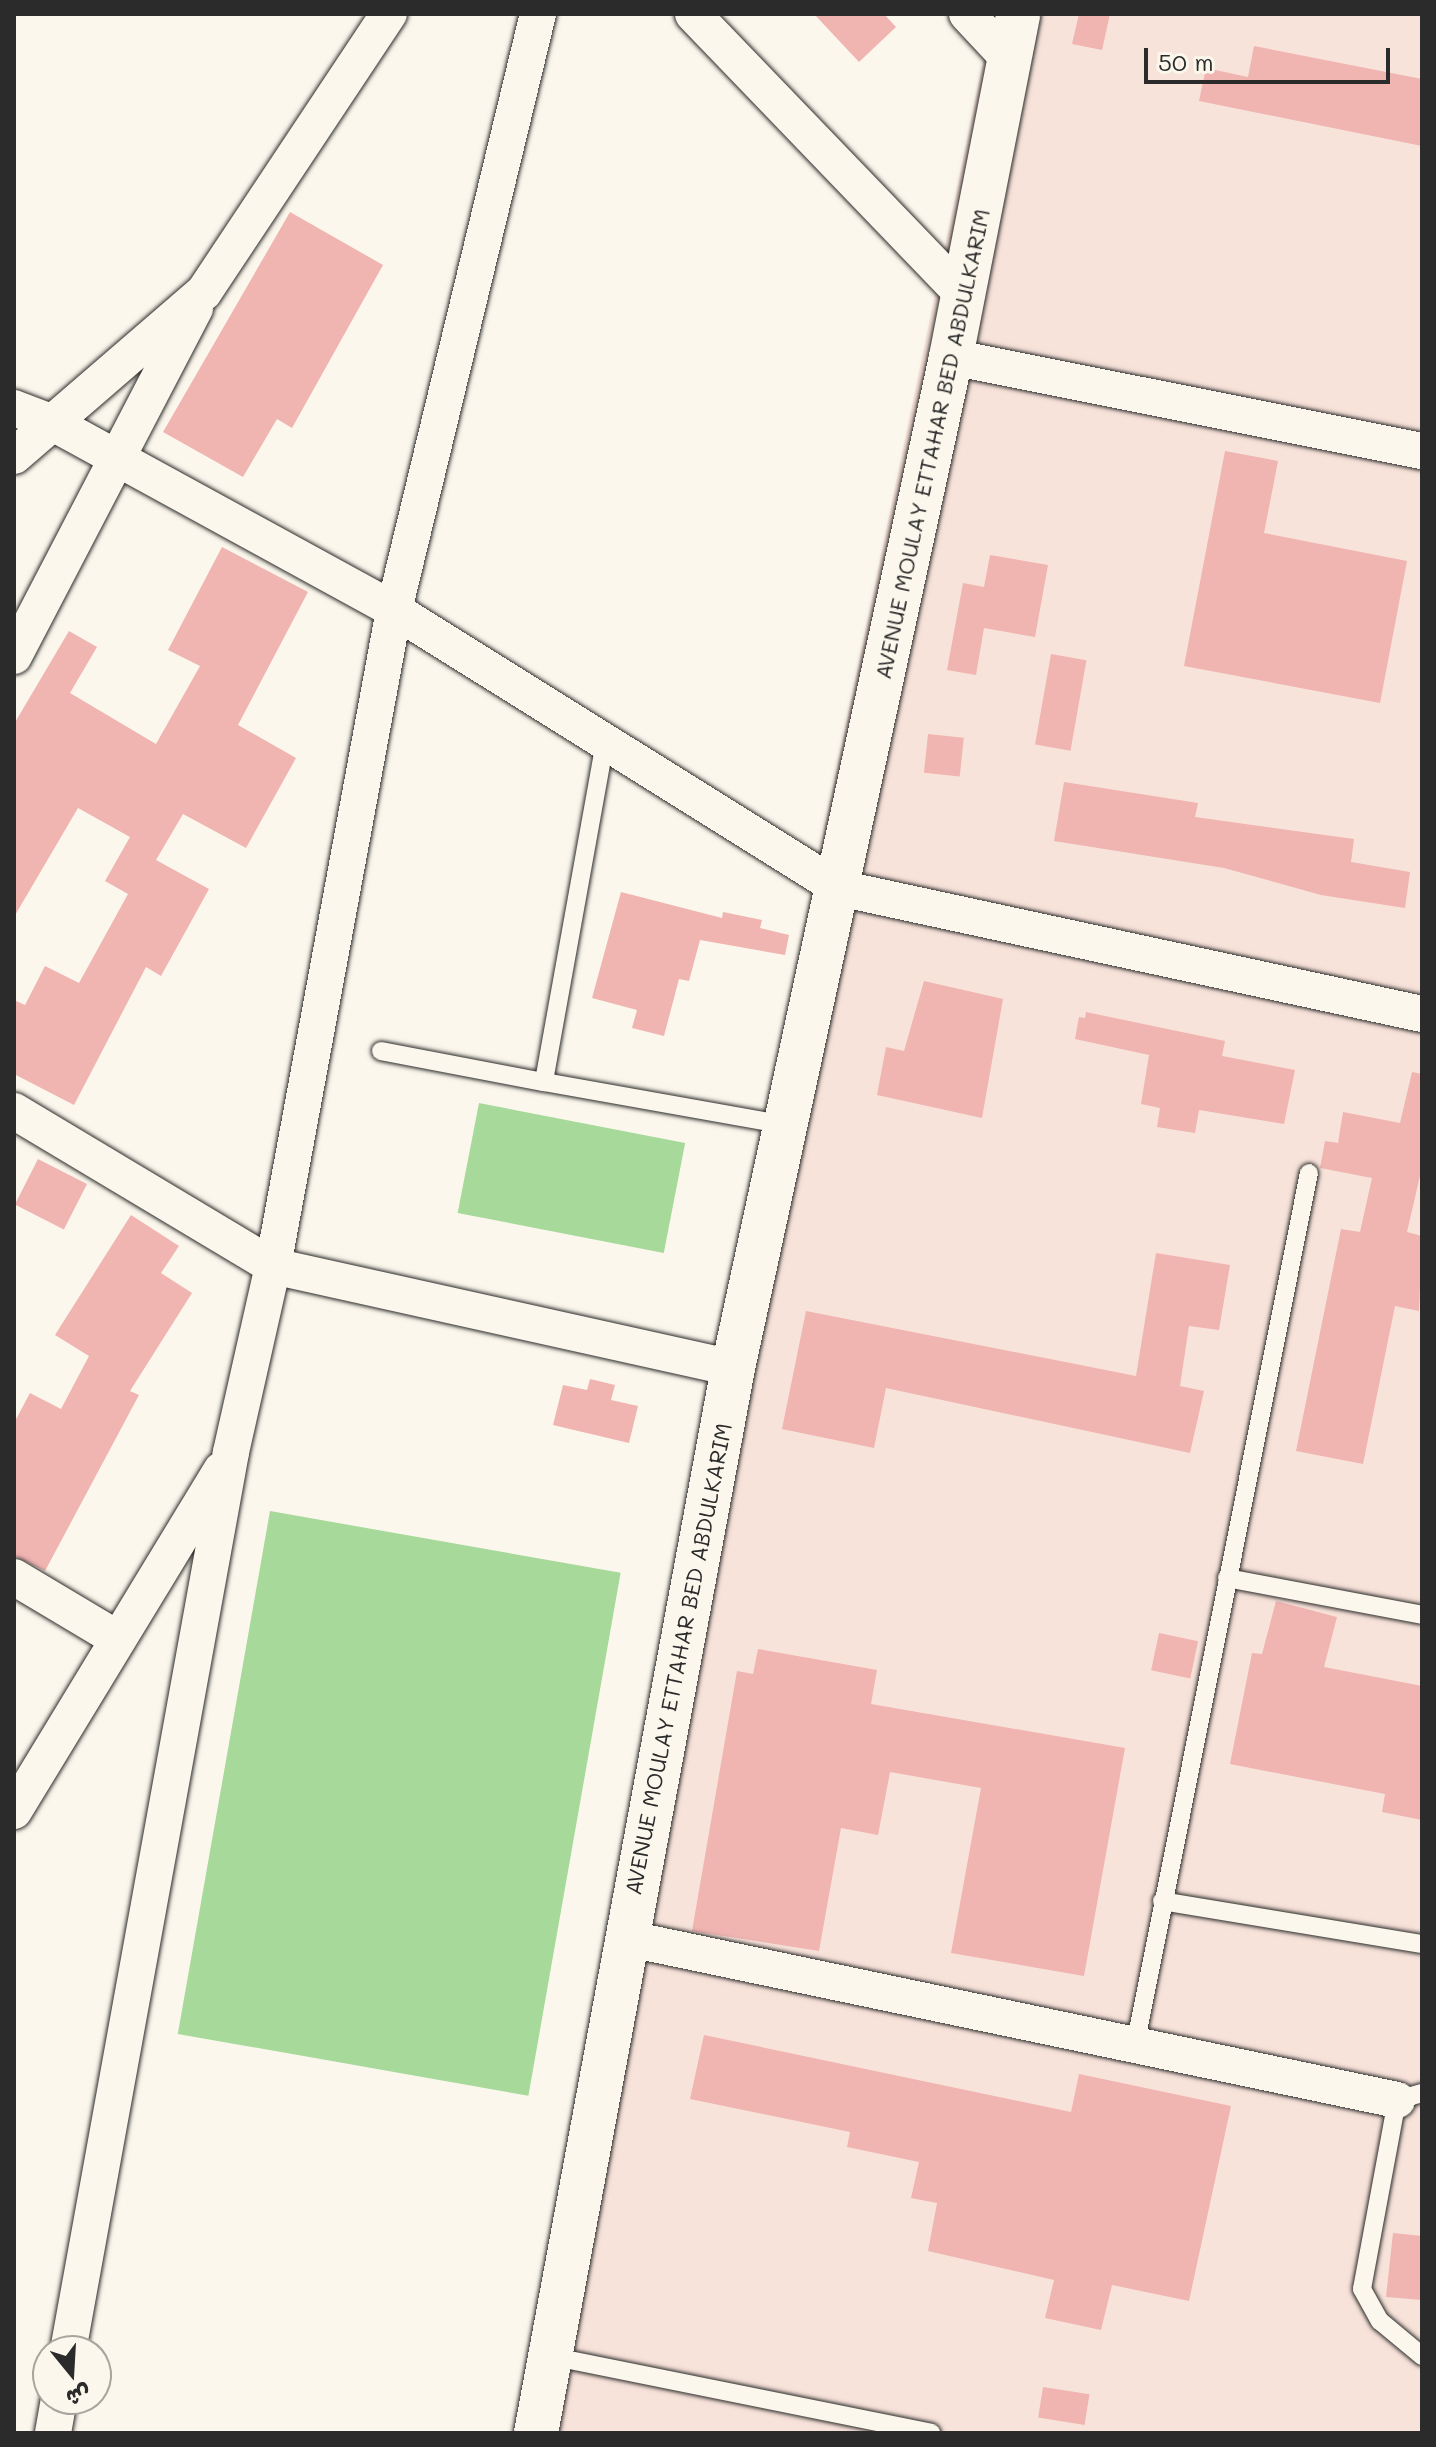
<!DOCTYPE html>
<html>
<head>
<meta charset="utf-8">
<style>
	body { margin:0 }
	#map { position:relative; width:1436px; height:2447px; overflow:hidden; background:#fbf7ec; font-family:Mali,"Playpen Sans Arabic",sans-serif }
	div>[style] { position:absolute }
	.built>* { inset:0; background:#f8e3da }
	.green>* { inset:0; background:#a6d99a; transform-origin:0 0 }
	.building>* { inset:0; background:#f0b4b1; transform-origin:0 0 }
	.roads { filter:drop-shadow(0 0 2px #2b2b2b) drop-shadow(0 0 2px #2b2b2b) }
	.lane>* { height:18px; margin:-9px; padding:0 9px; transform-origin:9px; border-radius:9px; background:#fbf7ec }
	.street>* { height:36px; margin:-18px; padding:0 18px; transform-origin:18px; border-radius:18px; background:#fbf7ec }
	.secondary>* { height:44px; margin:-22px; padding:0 22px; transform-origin:22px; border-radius:22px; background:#fbf7ec }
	span { translate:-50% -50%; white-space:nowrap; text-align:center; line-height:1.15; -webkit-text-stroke:6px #fbf7ec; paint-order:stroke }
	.street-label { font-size:22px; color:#2b2b2b }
	.frame { position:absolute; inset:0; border:16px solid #2b2b2b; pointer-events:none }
	.north { position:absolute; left:32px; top:2335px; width:80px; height:80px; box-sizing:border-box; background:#fbf7ec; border:2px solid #a8a59f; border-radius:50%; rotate:162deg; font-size:22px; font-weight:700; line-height:32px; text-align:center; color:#2b2b2b }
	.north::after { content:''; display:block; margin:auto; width:28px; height:36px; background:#2b2b2b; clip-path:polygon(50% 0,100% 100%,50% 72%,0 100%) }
	.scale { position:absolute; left:1144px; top:48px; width:246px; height:36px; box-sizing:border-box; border:4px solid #2b2b2b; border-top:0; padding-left:10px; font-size:24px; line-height:28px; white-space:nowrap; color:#2b2b2b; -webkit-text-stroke:6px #fbf7ec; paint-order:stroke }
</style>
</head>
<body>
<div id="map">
	<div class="built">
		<div style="clip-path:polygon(993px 14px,1422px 14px,1422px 2433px,523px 2433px,811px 893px)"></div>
	</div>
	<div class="green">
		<div style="left:479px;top:1103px;width:210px;height:112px;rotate:11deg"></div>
		<div style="left:270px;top:1511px;width:356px;height:531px;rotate:10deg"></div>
	</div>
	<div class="building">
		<div style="clip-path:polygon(814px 14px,884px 14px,896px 27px,859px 62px)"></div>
		<div style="clip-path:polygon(1079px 14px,1110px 14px,1102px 50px,1072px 44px)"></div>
		<div style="clip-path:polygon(1254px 46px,1422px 79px,1422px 146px,1199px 101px,1206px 68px,1248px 77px)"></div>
		<div style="clip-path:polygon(290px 212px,383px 265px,292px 428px,277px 419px,243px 477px,163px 432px)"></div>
		<div style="clip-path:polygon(1225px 451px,1278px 461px,1264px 533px,1407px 561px,1380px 703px,1184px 666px)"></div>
		<div style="clip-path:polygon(222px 547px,308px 592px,238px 725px,296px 758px,246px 848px,183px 814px,156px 860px,209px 889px,161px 976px,146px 967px,74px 1105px,14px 1074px,14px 1000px,25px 1005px,45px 966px,79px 983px,128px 894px,105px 881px,130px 837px,78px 808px,14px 917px,14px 724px,69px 631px,97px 647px,70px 693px,156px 744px,200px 666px,168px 650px)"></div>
		<div style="clip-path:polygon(990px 555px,1048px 565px,1035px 637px,984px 628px,976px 675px,947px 670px,963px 583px,984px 587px)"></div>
		<div style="left:1051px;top:654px;width:36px;height:92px;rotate:10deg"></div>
		<div style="left:928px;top:734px;width:36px;height:39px;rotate:6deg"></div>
		<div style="clip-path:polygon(1064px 782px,1198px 803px,1195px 817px,1354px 839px,1351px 862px,1410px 872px,1405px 908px,1321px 895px,1224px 868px,1054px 841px)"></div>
		<div style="clip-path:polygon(621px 892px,722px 918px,723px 912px,762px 920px,760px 928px,789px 935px,785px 955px,700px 940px,689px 981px,679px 979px,664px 1036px,632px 1028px,637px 1010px,592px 998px)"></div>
		<div style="clip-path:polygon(924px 981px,1003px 999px,982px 1118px,877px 1095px,886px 1047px,904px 1051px)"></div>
		<div style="clip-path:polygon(1086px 1012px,1225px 1041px,1222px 1056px,1295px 1070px,1284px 1124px,1199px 1110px,1195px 1133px,1157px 1127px,1160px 1108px,1141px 1104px,1149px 1055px,1075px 1039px,1079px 1017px,1085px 1018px)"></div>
		<div style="clip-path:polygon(1412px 1072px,1422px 1074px,1422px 1167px,1407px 1232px,1422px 1236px,1419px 1311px,1395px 1306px,1363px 1464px,1296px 1451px,1341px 1229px,1360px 1232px,1372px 1178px,1320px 1168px,1325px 1141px,1338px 1143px,1343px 1112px,1400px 1123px)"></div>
		<div style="left:38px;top:1159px;width:55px;height:51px;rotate:27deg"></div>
		<div style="clip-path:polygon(131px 1215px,179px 1246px,161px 1273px,192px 1293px,130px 1391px,139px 1395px,45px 1571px,14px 1556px,14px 1423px,30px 1393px,61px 1409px,89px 1356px,55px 1335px)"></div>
		<div style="clip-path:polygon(1156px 1253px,1230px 1265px,1219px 1330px,1189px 1326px,1180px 1386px,1204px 1391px,1190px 1453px,886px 1388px,874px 1448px,782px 1429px,806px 1311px,1136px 1376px)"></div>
		<div style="clip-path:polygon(590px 1379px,615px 1385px,611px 1400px,638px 1406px,629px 1443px,553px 1425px,563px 1385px,587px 1390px)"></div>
		<div style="clip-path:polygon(1276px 1601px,1337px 1617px,1324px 1667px,1422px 1686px,1422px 1820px,1382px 1812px,1385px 1794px,1230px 1764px,1252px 1653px,1262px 1654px)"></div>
		<div style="left:1159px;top:1633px;width:40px;height:38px;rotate:12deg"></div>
		<div style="clip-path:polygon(758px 1649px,877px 1670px,871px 1704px,1125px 1748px,1084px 1976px,951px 1953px,981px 1788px,890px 1772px,878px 1835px,841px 1828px,819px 1951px,692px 1931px,737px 1671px,753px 1674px)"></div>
		<div style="clip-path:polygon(704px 2035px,1071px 2112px,1079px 2074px,1231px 2106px,1189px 2301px,1112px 2285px,1101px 2330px,1045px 2318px,1054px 2280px,928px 2251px,937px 2203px,911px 2198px,919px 2162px,847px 2147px,850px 2132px,690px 2099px)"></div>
		<div style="clip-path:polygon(1393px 2233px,1422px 2236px,1422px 2300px,1386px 2297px)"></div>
		<div style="left:1043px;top:2387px;width:47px;height:31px;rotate:9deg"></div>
	</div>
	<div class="roads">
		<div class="lane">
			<div style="left:605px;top:742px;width:345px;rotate:100.2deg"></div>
			<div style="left:544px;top:1082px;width:246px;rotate:10.1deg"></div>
			<div style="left:381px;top:1051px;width:166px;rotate:10.8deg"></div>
			<div style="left:1227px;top:1578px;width:198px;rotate:10.7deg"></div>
			<div style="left:1162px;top:1901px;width:264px;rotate:9.4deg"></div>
			<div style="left:1135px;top:2046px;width:890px;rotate:-78.73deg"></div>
			<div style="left:1422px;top:2093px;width:26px;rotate:164deg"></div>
			<div style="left:1397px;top:2100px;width:192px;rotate:100.5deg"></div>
			<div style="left:1362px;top:2289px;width:37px;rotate:61deg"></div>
			<div style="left:1380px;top:2321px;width:55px;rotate:39.8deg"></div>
			<div style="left:550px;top:2356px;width:389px;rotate:11.4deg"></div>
		</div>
		<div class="street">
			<div style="left:693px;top:14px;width:391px;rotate:46.1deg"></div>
			<div style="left:967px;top:14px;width:62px;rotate:47deg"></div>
			<div style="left:951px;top:357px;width:480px;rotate:11.3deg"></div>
			<div style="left:14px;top:408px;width:40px;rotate:21deg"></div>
			<div style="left:51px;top:422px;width:391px;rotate:28.7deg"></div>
			<div style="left:394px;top:610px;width:525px;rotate:31.99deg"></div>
			<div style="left:839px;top:888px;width:596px;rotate:12.2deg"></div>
			<div style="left:14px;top:456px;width:251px;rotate:-40.8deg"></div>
			<div style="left:204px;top:292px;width:334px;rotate:-56.4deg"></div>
			<div style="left:14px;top:656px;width:392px;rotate:-62.5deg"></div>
			<div style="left:14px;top:1111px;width:302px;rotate:30.9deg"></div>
			<div style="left:273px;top:1266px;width:471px;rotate:12.5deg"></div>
			<div style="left:14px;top:1577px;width:121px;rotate:30.8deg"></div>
			<div style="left:14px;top:1811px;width:399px;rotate:-58.7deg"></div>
			<div style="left:625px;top:1938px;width:789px;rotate:11.85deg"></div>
			<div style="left:68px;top:2351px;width:914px;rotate:-79.72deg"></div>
			<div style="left:231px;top:1452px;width:191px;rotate:-77.3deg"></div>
			<div style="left:273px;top:1266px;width:667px;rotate:-79.55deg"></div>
			<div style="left:394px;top:610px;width:613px;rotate:-76.42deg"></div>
			<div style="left:53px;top:2433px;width:35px;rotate:-80deg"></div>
		</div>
		<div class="secondary">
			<div style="left:536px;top:2433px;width:1083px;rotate:-79.52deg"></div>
			<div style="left:733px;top:1368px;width:1034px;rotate:-77.83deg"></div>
			<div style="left:951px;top:357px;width:349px;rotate:-78.9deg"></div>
		</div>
	</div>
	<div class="street-label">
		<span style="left:932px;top:444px;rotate:-78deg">AVENUE MOULAY ETTAHAR BED ABDULKARIM</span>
		<span style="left:678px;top:1659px;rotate:-79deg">AVENUE MOULAY ETTAHAR BED ABDULKARIM</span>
	</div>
	<div class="frame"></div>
	<div class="north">ش</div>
	<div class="scale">50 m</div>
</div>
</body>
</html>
